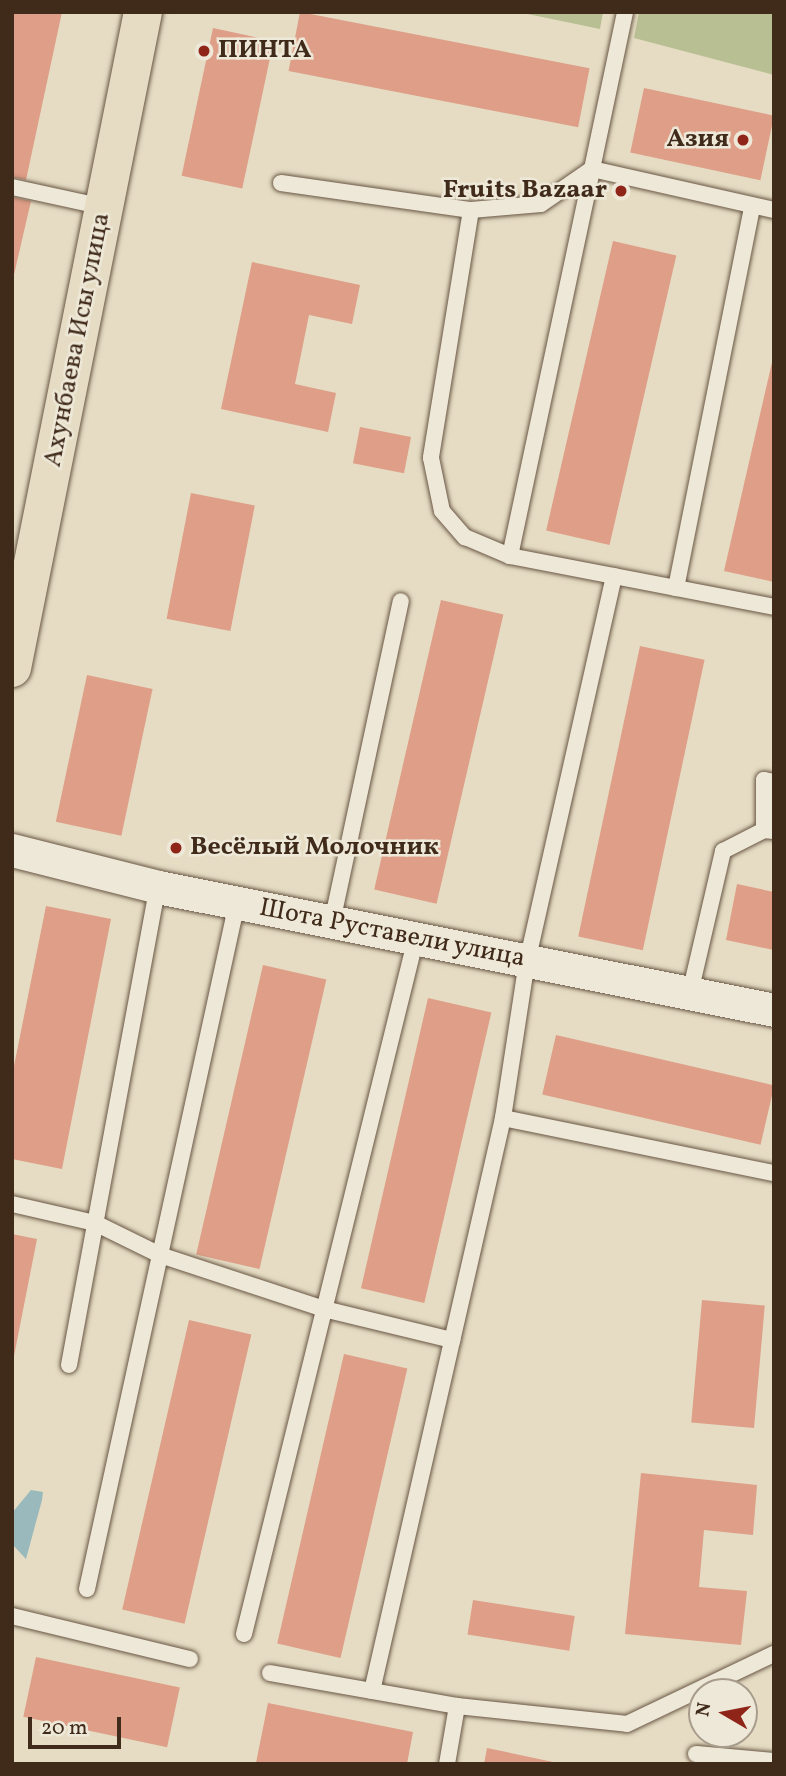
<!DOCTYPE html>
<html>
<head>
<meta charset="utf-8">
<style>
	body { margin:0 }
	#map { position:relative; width:786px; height:1776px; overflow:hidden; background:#e5dcc3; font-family:Vollkorn,serif }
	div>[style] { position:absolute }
	.green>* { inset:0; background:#b8bf92 }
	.water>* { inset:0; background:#99b9bc }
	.building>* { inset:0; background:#de9e87; transform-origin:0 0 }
	.roads { filter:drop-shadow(0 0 2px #695644) drop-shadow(0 0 2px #695644) }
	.service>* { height:16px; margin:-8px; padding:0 8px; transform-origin:8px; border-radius:8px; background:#eee8d8 }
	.minor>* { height:33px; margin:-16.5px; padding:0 16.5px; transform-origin:16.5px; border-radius:16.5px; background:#eee8d8 }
	.primary>* { height:38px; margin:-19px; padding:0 19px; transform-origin:19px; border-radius:19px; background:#e5dcc3 }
	.dots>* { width:19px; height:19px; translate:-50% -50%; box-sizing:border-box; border:4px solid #eee8d8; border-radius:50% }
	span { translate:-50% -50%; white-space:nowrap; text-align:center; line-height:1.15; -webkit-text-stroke:5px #eee8d8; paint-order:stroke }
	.poi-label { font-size:26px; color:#402a1a; font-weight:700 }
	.left { translate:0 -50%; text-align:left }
	.right { translate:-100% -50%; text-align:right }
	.street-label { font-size:26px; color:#402a1a }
	.frame { position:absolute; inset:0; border:14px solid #402a1a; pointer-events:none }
	.north { position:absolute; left:688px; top:1678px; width:70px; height:70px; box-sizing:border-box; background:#eee8d8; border:2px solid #a89c8c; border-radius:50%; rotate:280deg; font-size:19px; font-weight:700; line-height:28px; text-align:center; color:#402a1a }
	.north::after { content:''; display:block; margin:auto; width:24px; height:32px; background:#8f2418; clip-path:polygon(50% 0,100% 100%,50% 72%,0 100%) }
	.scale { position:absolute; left:28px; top:1717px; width:93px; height:32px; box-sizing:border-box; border:4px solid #402a1a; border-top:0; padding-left:9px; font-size:21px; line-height:24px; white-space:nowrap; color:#402a1a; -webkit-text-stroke:5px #eee8d8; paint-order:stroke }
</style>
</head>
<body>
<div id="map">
	<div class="green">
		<div style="clip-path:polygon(518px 12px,603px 12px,600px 29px)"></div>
		<div style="clip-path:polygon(639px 12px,774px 12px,774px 75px,634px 38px)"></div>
	</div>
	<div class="water">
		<div style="clip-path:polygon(31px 1490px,43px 1492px,42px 1500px,26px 1559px,12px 1544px,12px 1513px)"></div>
	</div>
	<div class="building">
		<div style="clip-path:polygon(12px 12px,62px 12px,26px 180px,12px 177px)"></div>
		<div style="left:300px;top:12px;width:295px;height:60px;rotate:11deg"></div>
		<div style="left:213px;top:28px;width:62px;height:151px;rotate:12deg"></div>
		<div style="left:644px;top:88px;width:133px;height:66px;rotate:12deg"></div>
		<div style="clip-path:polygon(12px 197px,31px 201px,13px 279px,12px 279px)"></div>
		<div style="left:613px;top:241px;width:65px;height:297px;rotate:13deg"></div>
		<div style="clip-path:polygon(252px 262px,360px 285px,352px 324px,309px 315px,295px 384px,336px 393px,328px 432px,221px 409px)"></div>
		<div style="clip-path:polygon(773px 358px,774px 358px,774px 582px,724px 571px)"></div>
		<div style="left:360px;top:427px;width:52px;height:37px;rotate:11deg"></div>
		<div style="left:191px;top:493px;width:65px;height:128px;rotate:11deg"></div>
		<div style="left:441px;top:600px;width:64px;height:297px;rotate:13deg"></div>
		<div style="left:640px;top:646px;width:66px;height:297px;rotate:12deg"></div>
		<div style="left:87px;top:675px;width:67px;height:150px;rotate:12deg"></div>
		<div style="clip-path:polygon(737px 884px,774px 892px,774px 950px,726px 940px)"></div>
		<div style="clip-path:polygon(46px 906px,111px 919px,62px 1169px,12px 1159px,12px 1076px)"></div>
		<div style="left:263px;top:965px;width:65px;height:297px;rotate:13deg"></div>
		<div style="left:428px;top:998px;width:65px;height:298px;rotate:13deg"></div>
		<div style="left:556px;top:1035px;width:224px;height:61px;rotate:13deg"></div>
		<div style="clip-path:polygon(12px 1234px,37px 1239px,14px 1356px,12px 1356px)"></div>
		<div style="left:702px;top:1300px;width:63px;height:123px;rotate:5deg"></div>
		<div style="left:189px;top:1320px;width:64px;height:297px;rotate:13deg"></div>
		<div style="left:344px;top:1354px;width:65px;height:297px;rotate:13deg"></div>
		<div style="clip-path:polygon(641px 1473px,757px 1485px,753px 1535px,704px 1530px,699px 1587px,747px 1591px,741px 1645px,625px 1634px)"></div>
		<div style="left:473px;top:1600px;width:103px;height:35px;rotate:9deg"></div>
		<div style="left:36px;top:1657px;width:147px;height:61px;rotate:12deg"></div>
		<div style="clip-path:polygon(268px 1703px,413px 1732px,407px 1764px,256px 1763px)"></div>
		<div style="clip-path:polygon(487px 1748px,558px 1763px,558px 1764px,484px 1764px)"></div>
	</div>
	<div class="roads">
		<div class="service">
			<div style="left:281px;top:183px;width:192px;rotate:8.1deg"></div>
			<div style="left:471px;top:210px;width:70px;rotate:-4.9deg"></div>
			<div style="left:541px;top:204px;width:62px;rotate:-34.5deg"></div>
			<div style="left:592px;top:169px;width:160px;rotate:-78.1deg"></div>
			<div style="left:12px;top:187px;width:94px;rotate:12.3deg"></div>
			<div style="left:471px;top:210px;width:251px;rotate:99.2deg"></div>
			<div style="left:431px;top:458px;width:54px;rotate:78.3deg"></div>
			<div style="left:442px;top:511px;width:35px;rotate:49deg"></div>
			<div style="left:465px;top:537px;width:49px;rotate:22.9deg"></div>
			<div style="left:510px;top:556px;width:269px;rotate:10.9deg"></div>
			<div style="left:510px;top:556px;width:396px;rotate:-78deg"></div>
			<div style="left:592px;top:169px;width:187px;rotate:12.7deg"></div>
			<div style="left:614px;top:576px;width:395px;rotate:102.7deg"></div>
			<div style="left:527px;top:961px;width:159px;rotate:98.7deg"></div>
			<div style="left:503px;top:1118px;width:277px;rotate:11.5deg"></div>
			<div style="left:676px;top:588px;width:389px;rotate:-78.7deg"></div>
			<div style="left:764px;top:830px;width:50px;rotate:-90deg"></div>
			<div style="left:764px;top:780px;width:10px;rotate:11deg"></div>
			<div style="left:332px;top:922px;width:328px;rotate:-77.9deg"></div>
			<div style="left:690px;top:993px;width:146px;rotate:-76.9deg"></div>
			<div style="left:723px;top:851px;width:46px;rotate:-27.1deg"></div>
			<div style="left:764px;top:830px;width:10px;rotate:6deg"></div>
			<div style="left:12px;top:1204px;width:85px;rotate:12.9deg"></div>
			<div style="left:95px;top:1223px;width:72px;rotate:26.2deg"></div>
			<div style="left:160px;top:1255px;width:173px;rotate:18.2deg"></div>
			<div style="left:324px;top:1309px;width:132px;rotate:13.6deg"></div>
			<div style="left:69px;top:1365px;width:486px;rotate:-79.5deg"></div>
			<div style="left:87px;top:1589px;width:702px;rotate:-77.67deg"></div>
			<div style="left:12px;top:1616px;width:183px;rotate:13.6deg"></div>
			<div style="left:244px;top:1634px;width:717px;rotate:-76.12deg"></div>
			<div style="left:270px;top:1673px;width:190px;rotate:10deg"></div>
			<div style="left:372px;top:1691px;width:588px;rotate:-77.12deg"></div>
			<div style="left:696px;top:1754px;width:78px;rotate:5.1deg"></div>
			<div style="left:447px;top:1764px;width:59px;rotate:-80.2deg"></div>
			<div style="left:457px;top:1706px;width:171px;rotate:6deg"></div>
			<div style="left:627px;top:1724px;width:163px;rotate:-25.5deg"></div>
		</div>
		<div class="minor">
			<div style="left:12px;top:850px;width:151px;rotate:14.2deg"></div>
			<div style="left:158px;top:887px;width:628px;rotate:11.29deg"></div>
		</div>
		<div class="primary">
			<div style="left:12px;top:668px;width:669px;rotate:-78.71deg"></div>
		</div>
	</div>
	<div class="dots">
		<div style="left:204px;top:51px;background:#8f2418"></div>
		<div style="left:743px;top:140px;background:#8f2418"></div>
		<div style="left:621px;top:191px;background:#8f2418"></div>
		<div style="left:176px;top:848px;background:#8f2418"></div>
	</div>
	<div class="poi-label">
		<span class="left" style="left:218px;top:51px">ПИНТА</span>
		<span class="right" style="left:729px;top:140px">Азия</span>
		<span class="right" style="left:607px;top:191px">Fruits Bazaar</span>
		<span class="left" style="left:190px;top:848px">Весёлый Молочник</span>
	</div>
	<div class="street-label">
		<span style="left:78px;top:340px;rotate:-79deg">Ахунбаева Исы улица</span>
		<span style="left:392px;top:934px;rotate:11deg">Шота Руставели улица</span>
	</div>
	<div class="frame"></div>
	<div class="north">N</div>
	<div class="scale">20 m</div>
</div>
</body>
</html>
